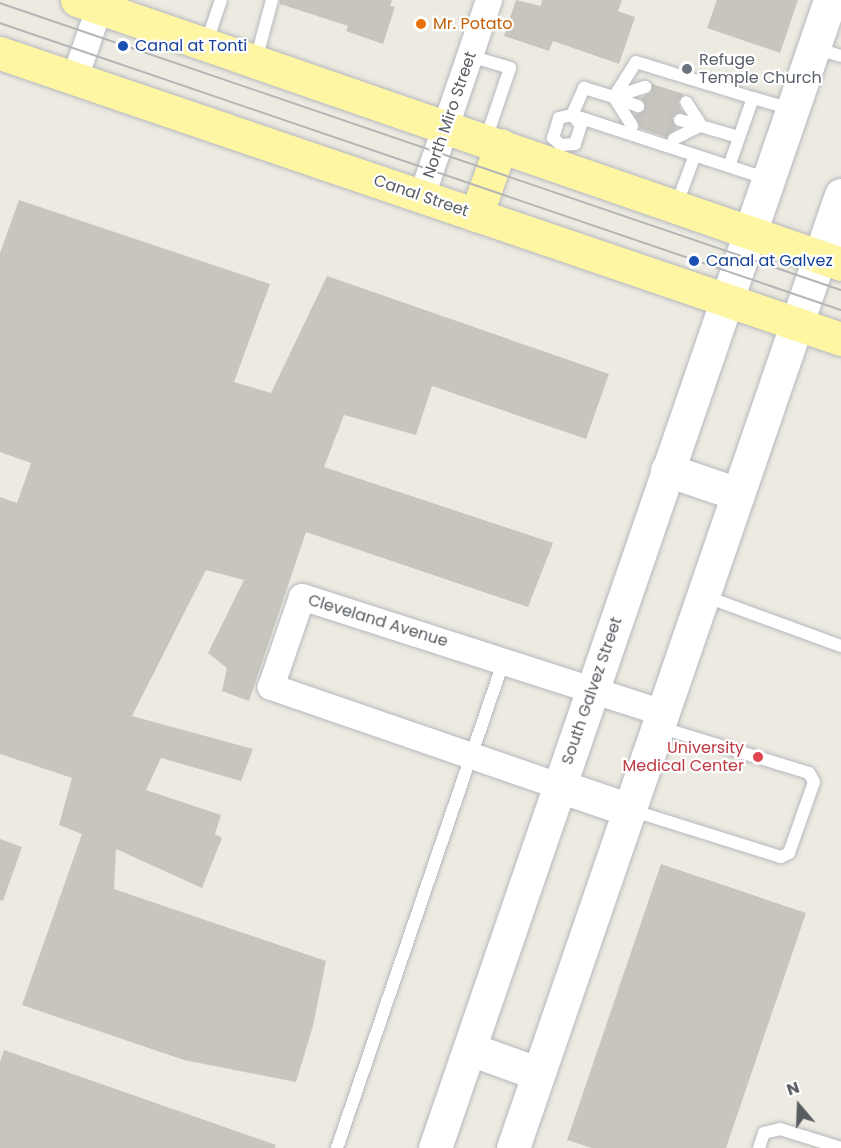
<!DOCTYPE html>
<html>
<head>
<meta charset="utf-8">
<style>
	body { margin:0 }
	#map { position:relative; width:841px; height:1148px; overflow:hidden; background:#edebe1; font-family:Poppins,sans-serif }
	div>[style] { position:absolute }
	.building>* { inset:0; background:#c7c5be }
	.roads { filter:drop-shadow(0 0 2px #b6b8be) drop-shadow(0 0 2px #b6b8be) }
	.lane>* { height:12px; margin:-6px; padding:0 6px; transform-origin:6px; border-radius:6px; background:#fff }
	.street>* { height:26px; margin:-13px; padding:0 13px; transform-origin:13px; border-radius:13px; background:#fff }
	.secondary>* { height:33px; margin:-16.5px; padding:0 16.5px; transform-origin:16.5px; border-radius:16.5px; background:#fff }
	.primary>* { height:33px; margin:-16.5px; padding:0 16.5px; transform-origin:16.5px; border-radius:16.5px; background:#fff6a4 }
	.tram>* { height:1.5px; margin:-0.75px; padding:0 0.75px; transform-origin:0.75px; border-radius:0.75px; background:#b4b5b5 }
	.dots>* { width:16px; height:16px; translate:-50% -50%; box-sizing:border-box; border:3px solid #fff; border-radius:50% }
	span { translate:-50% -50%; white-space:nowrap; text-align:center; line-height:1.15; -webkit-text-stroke:4.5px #fff; paint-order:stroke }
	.food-label { font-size:16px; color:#c56008 }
	.left { translate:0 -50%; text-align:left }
	.transit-label { font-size:16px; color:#164399 }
	.worship-label { font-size:16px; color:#5b616d }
	.street-label { font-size:16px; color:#595d62 }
	.health-label { font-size:16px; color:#be3a42 }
	.right { translate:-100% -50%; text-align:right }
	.north { position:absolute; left:769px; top:1076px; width:60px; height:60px; -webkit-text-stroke:4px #fff; paint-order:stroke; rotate:341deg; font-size:16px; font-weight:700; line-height:24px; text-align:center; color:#595d62 }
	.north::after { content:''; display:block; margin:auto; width:21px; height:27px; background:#595d62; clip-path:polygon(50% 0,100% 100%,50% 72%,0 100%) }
</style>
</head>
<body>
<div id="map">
	<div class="building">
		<div style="clip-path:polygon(280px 0,392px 0,390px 6px,395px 7px,383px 44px,346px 31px,348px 26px,280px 4px)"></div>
		<div style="clip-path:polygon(516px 0,541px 6px,542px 0,622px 0,618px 11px,635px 17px,619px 64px,553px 41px,549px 51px,504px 36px)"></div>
		<div style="clip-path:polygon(717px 0,798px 0,780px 53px,707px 28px)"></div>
		<div style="clip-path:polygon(652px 84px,684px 94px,678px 102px,682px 112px,672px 118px,677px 128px,666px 137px,640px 128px,635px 115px,645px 109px,641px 98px,651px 92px)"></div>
		<div style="clip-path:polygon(19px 200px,270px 284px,234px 382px,271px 393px,327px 276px,609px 374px,586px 439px,432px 386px,416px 435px,344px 415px,324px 467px,553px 543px,528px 607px,306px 532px,249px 701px,222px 691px,227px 668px,208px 653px,244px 580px,206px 570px,132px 716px,253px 749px,241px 781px,161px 758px,146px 790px,221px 815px,215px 834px,222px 838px,202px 888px,116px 849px,114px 889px,326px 961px,313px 1026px,296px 1082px,184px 1060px,22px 1005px,82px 834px,59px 825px,72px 778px,0 754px,0 497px,17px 503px,31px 463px,0 452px,0 253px)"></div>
		<div style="clip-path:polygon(0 839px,22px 847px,3px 901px,0 900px)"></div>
		<div style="clip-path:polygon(661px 864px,806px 913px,726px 1148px,592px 1148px,567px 1140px)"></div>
		<div style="clip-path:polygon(4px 1050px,276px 1145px,275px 1148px,0 1148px,0 1062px)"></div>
	</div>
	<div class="roads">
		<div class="lane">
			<div style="left:206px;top:44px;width:46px;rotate:-71.2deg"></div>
			<div style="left:815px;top:48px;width:27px;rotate:17deg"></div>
			<div style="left:470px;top:56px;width:42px;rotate:16.7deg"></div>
			<div style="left:510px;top:68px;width:75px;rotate:108.7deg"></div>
			<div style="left:256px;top:60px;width:62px;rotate:-75.1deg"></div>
			<div style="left:614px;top:97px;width:34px;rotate:58deg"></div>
			<div style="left:614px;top:97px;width:33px;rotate:-18deg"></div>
			<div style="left:614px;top:97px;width:26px;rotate:21deg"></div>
			<div style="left:753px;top:98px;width:41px;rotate:15.8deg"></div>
			<div style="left:572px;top:115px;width:13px;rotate:48deg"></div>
			<div style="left:581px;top:125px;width:20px;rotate:108deg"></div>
			<div style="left:575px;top:144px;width:14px;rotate:176deg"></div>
			<div style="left:561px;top:145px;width:11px;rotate:-139deg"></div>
			<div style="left:553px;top:138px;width:21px;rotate:-73deg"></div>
			<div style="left:559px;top:118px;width:13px;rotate:-13deg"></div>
			<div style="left:572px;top:115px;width:206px;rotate:18.1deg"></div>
			<div style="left:572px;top:115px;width:30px;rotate:-66deg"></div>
			<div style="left:584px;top:88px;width:31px;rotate:17deg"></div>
			<div style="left:614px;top:97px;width:41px;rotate:-57.8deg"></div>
			<div style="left:636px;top:62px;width:122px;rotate:17.1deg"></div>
			<div style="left:753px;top:98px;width:72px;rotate:109.4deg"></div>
			<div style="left:680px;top:120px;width:60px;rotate:16.3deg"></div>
			<div style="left:674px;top:139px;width:30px;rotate:-27deg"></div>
			<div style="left:701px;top:125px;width:27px;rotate:-123deg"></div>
			<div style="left:676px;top:206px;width:54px;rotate:-69.6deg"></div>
			<div style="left:704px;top:596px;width:146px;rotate:20.1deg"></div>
			<div style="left:631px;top:810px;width:157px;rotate:17.4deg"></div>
			<div style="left:781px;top:857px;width:9px;rotate:-27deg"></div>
			<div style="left:789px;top:853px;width:75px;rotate:-70.6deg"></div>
			<div style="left:814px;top:782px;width:10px;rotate:-119deg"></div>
			<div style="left:809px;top:773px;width:157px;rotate:-163deg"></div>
			<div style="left:337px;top:1148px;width:516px;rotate:-71.11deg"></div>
			<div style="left:759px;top:1148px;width:16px;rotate:-72deg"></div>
			<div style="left:764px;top:1133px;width:16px;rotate:-14deg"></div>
			<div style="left:780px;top:1129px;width:64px;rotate:17.3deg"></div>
		</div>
		<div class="street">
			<div style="left:75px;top:78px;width:83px;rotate:-70.9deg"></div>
			<div style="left:422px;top:196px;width:207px;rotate:-71.1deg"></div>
			<div style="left:559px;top:786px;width:305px;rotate:-161deg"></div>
			<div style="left:271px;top:687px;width:95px;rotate:-71deg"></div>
			<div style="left:302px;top:597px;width:379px;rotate:17.8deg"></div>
		</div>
		<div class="secondary">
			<div style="left:667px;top:470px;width:75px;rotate:18.7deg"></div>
			<div style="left:559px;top:786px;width:75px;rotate:18.7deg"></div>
			<div style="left:470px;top:1049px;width:73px;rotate:19.9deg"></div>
			<div style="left:435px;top:1148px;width:1214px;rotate:-71.01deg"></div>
			<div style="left:513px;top:1148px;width:1008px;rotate:-71.01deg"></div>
		</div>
		<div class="primary">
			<div style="left:77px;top:0;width:808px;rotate:19.06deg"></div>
			<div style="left:0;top:53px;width:888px;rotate:18.78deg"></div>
			<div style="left:476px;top:215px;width:74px;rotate:-70.3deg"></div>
		</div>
	</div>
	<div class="tram">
		<div style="left:0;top:3px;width:889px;rotate:18.84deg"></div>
		<div style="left:0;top:23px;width:889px;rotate:18.84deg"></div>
	</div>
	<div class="dots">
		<div style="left:421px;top:24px;background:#e8710a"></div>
		<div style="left:123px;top:46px;background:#1a4fb4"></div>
		<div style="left:687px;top:69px;background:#6b7280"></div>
		<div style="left:694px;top:261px;background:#1a4fb4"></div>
		<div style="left:758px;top:757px;background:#e0444e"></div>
	</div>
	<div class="food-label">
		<span class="left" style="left:433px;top:24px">Mr. Potato</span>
	</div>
	<div class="transit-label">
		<span class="left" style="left:135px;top:46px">Canal at Tonti</span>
		<span class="left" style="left:706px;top:261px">Canal at Galvez</span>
	</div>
	<div class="worship-label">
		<span class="left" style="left:699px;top:69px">Refuge<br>Temple Church</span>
	</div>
	<div class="street-label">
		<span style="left:450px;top:115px;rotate:-71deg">North Miro Street</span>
		<span style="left:421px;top:196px;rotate:19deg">Canal Street</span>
		<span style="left:378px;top:621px;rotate:17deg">Cleveland Avenue</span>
		<span style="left:592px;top:691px;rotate:-71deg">South Galvez Street</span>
	</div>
	<div class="health-label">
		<span class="right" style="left:744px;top:757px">University<br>Medical Center</span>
	</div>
	<div class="north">N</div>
</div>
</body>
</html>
